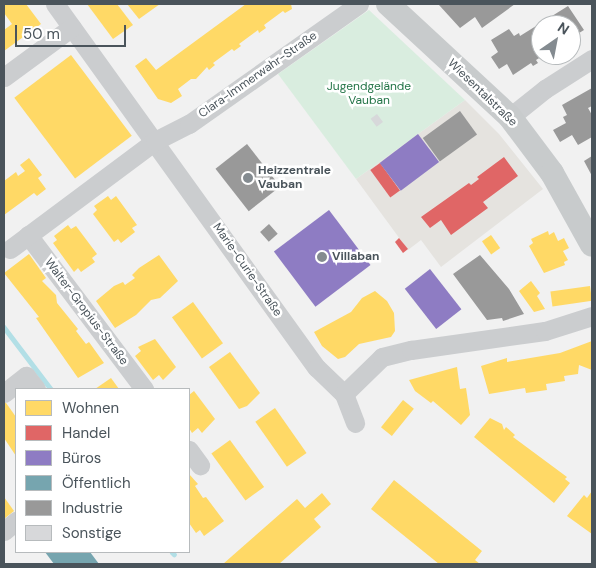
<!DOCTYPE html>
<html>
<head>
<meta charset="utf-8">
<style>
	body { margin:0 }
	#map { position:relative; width:596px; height:568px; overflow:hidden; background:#f1f1f1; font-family:"DM Sans",sans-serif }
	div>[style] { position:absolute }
	.commercial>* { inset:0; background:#e5e3df }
	.green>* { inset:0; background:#d9eddf }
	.homes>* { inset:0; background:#ffd966; transform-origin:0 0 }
	.shops>* { inset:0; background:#e06666; transform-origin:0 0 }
	.offices>* { inset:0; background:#8e7cc3; transform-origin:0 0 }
	.public>* { inset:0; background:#76a5af }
	.industry>* { inset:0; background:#999; transform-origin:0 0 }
	.stream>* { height:4.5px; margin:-2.25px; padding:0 2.25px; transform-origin:2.25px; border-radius:2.25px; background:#b2dfe6 }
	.building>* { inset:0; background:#d7d8da; transform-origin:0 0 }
	.minor>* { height:19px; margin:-9.5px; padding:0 9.5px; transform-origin:9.5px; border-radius:9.5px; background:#cbcdcf }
	.major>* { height:24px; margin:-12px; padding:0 12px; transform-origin:12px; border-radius:12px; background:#c8cbcc }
	.dots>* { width:14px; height:14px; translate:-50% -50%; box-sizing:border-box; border:2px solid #fff; border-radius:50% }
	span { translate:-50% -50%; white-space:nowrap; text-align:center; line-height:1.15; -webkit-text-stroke:5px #fff; paint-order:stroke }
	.street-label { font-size:12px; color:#4a545b }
	.park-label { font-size:12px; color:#237447 }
	.poi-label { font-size:12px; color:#4a545b; font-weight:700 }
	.left { translate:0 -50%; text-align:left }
	.frame { position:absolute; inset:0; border:5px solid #4a545b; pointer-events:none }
	.legend { position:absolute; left:15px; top:388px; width:175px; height:165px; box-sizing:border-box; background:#fff; border:1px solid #b7bbbd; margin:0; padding:6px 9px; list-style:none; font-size:15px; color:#4a545b }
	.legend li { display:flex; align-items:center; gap:10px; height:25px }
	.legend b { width:25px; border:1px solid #b7bbbd }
	.north { position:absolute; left:531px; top:15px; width:50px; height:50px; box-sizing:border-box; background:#fff; border:1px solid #b7bbbd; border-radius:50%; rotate:33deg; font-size:14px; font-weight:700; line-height:20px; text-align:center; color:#4a545b }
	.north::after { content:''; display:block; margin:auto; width:18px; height:22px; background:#848b90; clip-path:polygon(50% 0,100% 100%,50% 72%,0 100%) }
	.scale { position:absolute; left:15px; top:25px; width:111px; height:22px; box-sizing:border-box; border:2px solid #4a545b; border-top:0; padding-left:6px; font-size:15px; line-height:18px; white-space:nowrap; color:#4a545b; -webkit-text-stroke:4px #fff; paint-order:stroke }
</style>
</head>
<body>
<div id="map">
	<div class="commercial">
		<div style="clip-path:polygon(465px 100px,499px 134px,543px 189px,441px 267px,421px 240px,408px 250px,356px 179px)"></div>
	</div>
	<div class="green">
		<div style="clip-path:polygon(369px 10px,465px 100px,356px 179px,278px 74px)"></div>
	</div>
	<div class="homes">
		<div style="clip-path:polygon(4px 4px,26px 4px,41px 24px,4px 51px,4px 30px,12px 24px,4px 13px)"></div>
		<div style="clip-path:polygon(87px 4px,117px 4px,133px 25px,113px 39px)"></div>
		<div style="clip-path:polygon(127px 4px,160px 4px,139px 19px)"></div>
		<div style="clip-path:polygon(246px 4px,291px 4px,292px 9px,285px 13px,283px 11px,264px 25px,266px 28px,259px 33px,258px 30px,239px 44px,241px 46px,234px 51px,232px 49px,213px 63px,215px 65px,209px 70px,207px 67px,196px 79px,191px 79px,178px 89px,182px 96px,171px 103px,158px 99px,135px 66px,146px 58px,156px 70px)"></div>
		<div style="left:71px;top:55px;width:101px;height:71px;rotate:53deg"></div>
		<div style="clip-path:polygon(29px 158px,42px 175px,38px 178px,46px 189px,37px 196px,34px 193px,4px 215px,4px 181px,16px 172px,18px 176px,25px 171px,20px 165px)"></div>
		<div style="clip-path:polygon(108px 196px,111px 200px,116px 196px,137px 225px,132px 228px,135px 232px,121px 243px,118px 239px,114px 242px,93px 214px,97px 210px,94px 206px)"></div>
		<div style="clip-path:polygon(68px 225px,71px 229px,76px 226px,97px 254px,92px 258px,95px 262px,81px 272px,78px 268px,74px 272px,53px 243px,57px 240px,54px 236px)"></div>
		<div style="clip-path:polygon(548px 231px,549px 235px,554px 232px,558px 241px,564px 238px,569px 248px,563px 251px,568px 260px,564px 262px,565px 265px,544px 273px,529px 246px,533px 243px,531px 239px)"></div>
		<div style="left:491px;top:235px;width:16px;height:11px;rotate:55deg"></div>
		<div style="clip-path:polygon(29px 254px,46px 278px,42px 281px,56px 295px,57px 303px,78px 329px,76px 331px,86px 344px,89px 342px,104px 363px,78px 378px,36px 318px,39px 317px,4px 273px)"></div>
		<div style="clip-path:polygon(159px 255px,178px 281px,160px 298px,151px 300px,136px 315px,115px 328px,96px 301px,114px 286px,123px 282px,125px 285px,135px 278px,132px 275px,139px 268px)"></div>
		<div style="clip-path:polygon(531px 281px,540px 293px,537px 296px,545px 309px,534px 312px,519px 291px)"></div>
		<div style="left:590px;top:286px;width:15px;height:40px;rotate:82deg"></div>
		<div style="clip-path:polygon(375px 291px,387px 301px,394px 313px,395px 331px,391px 337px,359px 344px,345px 357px,338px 359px,322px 346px,314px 332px,351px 312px,362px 298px)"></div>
		<div style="left:193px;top:302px;width:51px;height:26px;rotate:54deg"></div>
		<div style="clip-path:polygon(155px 339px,176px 367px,163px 380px,159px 375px,153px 380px,135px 356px,141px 351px,138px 347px)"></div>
		<div style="clip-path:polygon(592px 341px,592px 370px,579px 365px,578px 374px,564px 376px,565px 381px,546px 384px,547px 390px,526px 393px,525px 388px,489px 394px,481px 366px,507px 358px,507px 362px,560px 353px)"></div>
		<div style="clip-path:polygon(230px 352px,260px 393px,247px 406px,239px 409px,209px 367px)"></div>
		<div style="clip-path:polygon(457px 367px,460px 389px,466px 388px,470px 415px,461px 425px,433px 401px,431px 403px,415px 391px,409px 380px)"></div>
		<div style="clip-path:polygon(111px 378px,119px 389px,95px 389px)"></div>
		<div style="clip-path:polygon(194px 391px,215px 419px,202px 433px,198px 428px,192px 433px,189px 428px,189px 395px)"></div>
		<div style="clip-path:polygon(4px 400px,16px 417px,16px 456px,4px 438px)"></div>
		<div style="left:403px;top:400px;width:14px;height:35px;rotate:39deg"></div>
		<div style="left:275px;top:408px;width:55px;height:24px;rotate:55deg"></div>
		<div style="clip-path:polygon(490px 418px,502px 424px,504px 430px,506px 427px,515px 435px,513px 437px,567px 477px,565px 479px,570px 483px,554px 503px,474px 437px)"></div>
		<div style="left:230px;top:440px;width:58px;height:23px;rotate:54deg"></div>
		<div style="clip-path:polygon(189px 474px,198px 484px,195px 486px,203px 498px,206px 497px,224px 521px,204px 536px,200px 530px,196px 533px,189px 523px)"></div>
		<div style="clip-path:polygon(394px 480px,482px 551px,475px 560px,480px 564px,439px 564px,371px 509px)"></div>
		<div style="clip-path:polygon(592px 491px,592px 534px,567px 516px,584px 495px,587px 498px)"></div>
		<div style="clip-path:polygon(322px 493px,331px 504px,314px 519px,321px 527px,279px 564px,223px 564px,297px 499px,305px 508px)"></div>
		<div style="clip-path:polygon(4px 497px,14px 511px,4px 519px)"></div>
	</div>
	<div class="shops">
		<div style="clip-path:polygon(504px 157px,518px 176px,483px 202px,488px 208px,451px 235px,441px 220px,430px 228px,421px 217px,469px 183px,471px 185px,479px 179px,477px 177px)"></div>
		<div style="left:380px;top:163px;width:34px;height:12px;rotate:54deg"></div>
		<div style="clip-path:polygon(399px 238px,408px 249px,403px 253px,395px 242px)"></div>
	</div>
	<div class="offices">
		<div style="left:418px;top:134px;width:35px;height:48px;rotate:53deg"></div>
		<div style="left:329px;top:210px;width:69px;height:69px;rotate:53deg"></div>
		<div style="left:430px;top:269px;width:51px;height:32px;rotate:52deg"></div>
	</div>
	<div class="public">
		<div style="clip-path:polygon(45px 552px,90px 552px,99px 564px,54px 564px)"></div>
	</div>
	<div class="industry">
		<div style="clip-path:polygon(442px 4px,515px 4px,482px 28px,475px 17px,460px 28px,439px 5px)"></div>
		<div style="clip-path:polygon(568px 6px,584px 30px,571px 38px,571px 25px,541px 25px,541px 55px,544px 55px,536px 60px,538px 63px,533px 66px,531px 63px,513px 75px,507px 64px,499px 69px,491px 57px,498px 52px,491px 40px,509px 29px,514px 36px,519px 33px,520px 36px)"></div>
		<div style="clip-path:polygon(592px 88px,592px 106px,588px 108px,592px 115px,592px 137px,578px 145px,572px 135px,560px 142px,553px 130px,566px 123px,563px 117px,567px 115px,562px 105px)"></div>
		<div style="left:460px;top:111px;width:29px;height:46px;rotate:54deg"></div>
		<div style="left:247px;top:144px;width:54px;height:40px;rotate:52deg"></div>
		<div style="clip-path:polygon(592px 156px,592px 176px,584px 161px)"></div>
		<div style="left:269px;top:224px;width:13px;height:12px;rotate:48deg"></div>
		<div style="clip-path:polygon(480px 255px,509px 289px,524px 314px,503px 321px,502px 318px,487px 320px,453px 274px)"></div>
	</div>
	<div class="stream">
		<div style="left:4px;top:327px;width:78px;rotate:52.8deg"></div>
		<div style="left:172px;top:552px;width:3px;rotate:45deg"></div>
	</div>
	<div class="building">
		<div style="left:377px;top:114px;width:10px;height:8px;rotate:53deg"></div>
	</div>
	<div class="minor">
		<div style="left:55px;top:4px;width:448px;rotate:54.3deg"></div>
		<div style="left:317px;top:368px;width:37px;rotate:44deg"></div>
		<div style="left:344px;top:394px;width:31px;rotate:69deg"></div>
		<div style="left:4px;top:77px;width:84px;rotate:-36.3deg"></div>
		<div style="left:510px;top:117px;width:45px;rotate:-38.7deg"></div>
		<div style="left:545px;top:89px;width:56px;rotate:-32.6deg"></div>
		<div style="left:28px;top:235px;width:193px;rotate:53deg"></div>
		<div style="left:10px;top:249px;width:181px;rotate:-36.7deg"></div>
		<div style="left:155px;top:141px;width:38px;rotate:-27deg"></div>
		<div style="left:189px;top:124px;width:208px;rotate:-35.2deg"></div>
		<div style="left:4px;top:393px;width:28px;rotate:-38deg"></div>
		<div style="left:26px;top:376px;width:16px;rotate:52deg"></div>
		<div style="left:344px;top:394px;width:53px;rotate:-44.2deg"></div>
		<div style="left:382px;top:357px;width:30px;rotate:-14deg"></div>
		<div style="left:411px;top:350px;width:135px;rotate:-8.1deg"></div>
		<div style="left:545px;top:331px;width:49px;rotate:-17.7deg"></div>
		<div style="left:189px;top:450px;width:19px;rotate:54deg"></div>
		<div style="left:4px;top:531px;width:16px;rotate:-40deg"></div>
	</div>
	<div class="major">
		<div style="left:388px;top:4px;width:166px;rotate:42.8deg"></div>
		<div style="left:510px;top:117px;width:70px;rotate:53.1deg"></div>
		<div style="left:552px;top:173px;width:82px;rotate:60.9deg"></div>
	</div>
	<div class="dots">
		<div style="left:248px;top:178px;background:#848b90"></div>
		<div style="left:322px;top:257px;background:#848b90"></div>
	</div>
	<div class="street-label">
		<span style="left:258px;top:75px;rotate:-35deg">Clara-Immerwahr-Straße</span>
		<span style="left:482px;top:93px;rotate:44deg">Wiesentalstraße</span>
		<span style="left:247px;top:270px;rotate:55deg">Marie-Curie-Straße</span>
		<span style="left:86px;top:312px;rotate:53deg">Walter-Gropius-Straße</span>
	</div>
	<div class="park-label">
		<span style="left:369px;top:94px">Jugendgelände<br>Vauban</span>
	</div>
	<div class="poi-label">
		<span class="left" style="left:258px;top:178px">Heizzentrale<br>Vauban</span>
		<span class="left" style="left:332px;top:257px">Villaban</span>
	</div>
	<div class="frame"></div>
	<ul class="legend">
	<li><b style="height:14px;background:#ffd966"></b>Wohnen</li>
	<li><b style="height:14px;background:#e06666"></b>Handel</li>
	<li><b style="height:14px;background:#8e7cc3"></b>Büros</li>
	<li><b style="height:14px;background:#76a5af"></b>Öffentlich</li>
	<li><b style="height:14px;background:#999"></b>Industrie</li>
	<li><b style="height:14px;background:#d7d8da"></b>Sonstige</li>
	</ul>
	<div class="north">N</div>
	<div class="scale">50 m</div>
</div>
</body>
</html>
